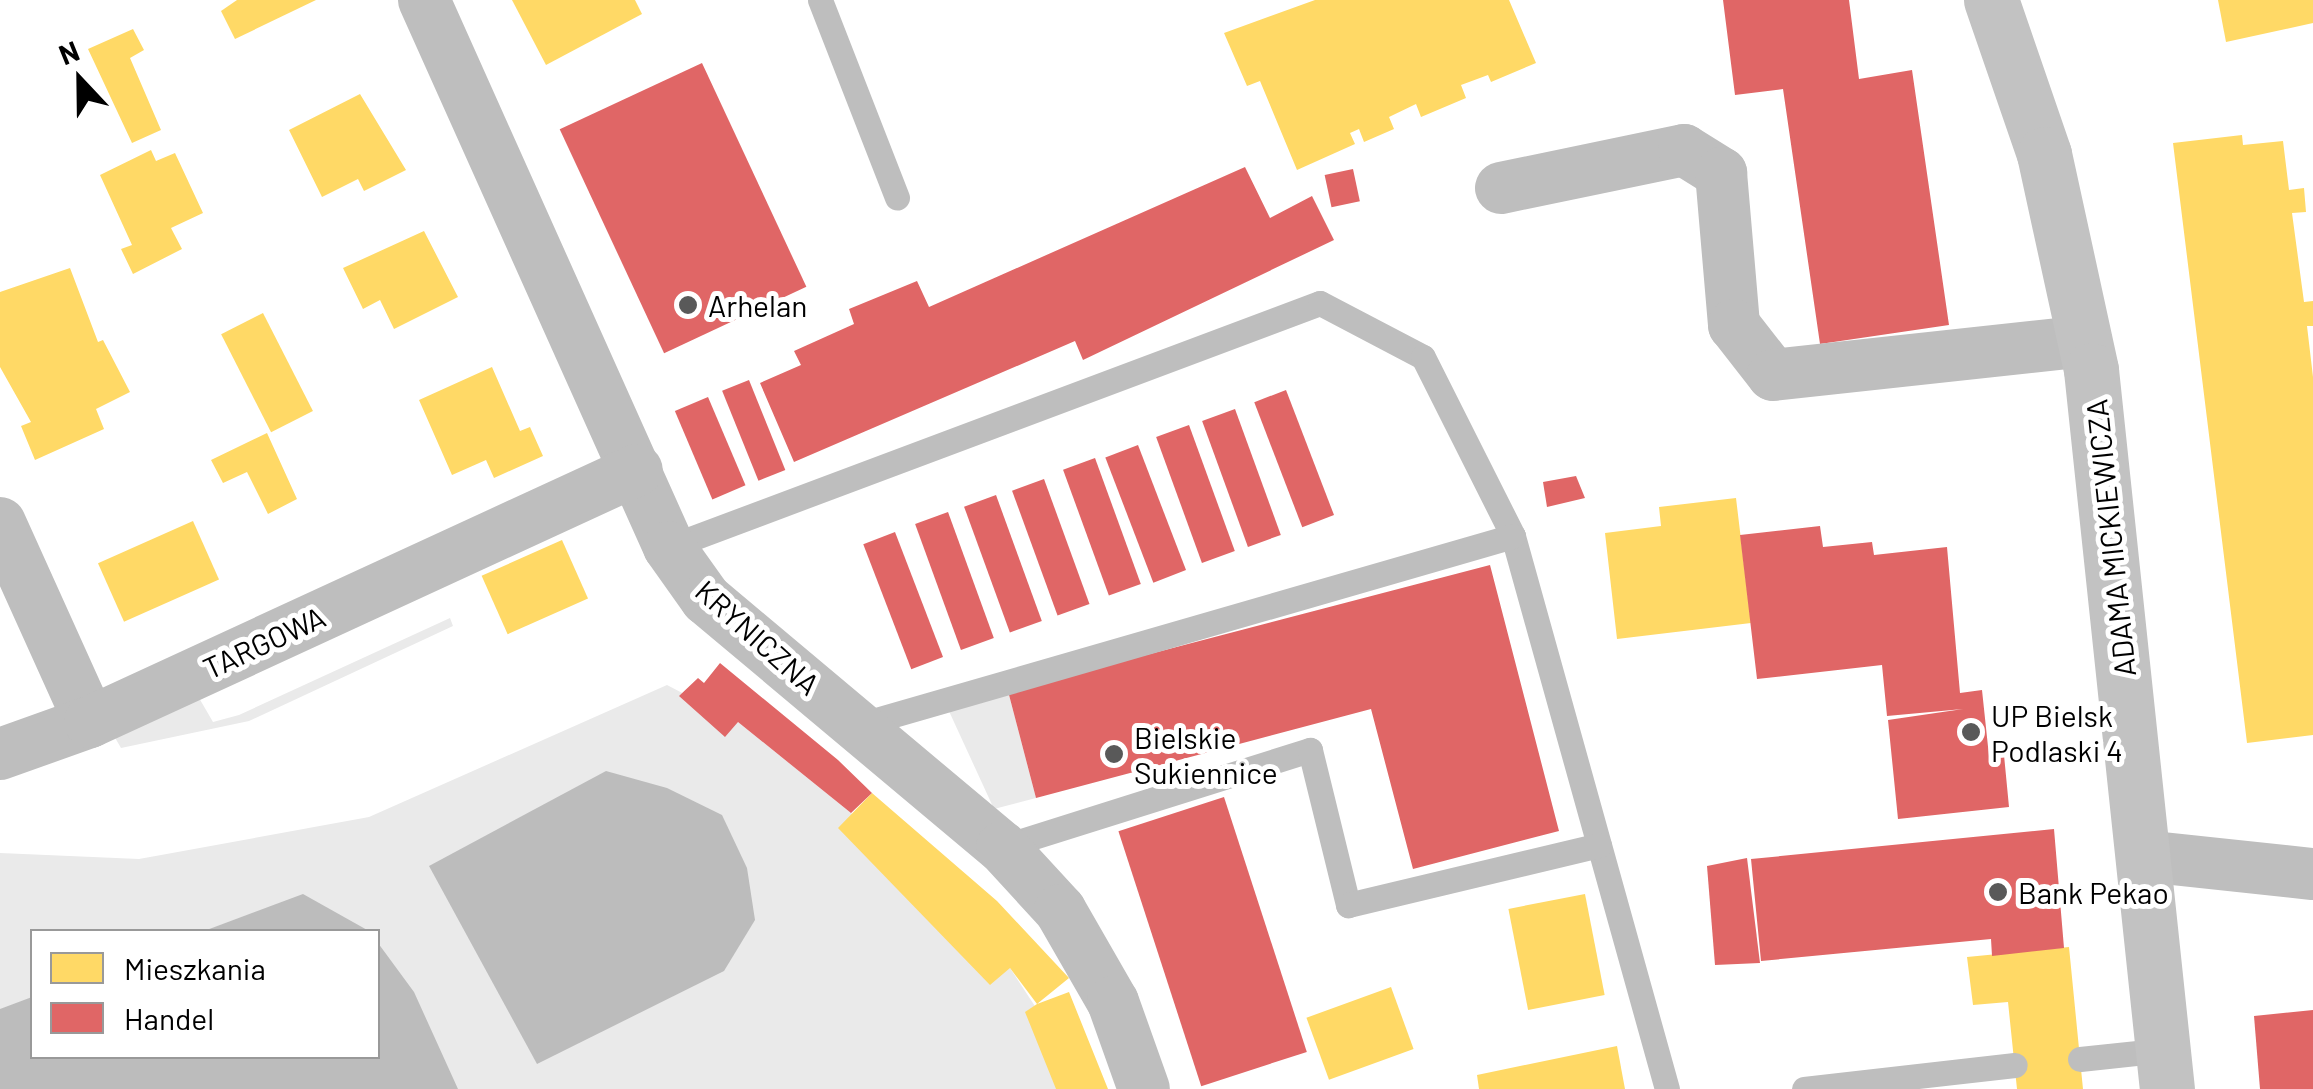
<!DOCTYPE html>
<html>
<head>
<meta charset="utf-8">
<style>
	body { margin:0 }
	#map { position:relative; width:2313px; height:1089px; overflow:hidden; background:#fff; font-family:Barlow,sans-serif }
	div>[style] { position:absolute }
	.green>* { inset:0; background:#eaeaea }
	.water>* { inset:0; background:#bcbcbc }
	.homes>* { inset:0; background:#ffd966; transform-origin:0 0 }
	.shops>* { inset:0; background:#e06666; transform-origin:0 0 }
	.service>* { height:25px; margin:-12.5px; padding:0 12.5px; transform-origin:12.5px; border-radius:12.5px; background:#bebebe }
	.minor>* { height:52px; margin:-26px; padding:0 26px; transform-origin:26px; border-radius:26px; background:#bebebe }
	.secondary>* { height:55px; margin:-27.5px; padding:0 27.5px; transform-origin:27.5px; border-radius:27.5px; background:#c2c2c2 }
	.dots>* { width:28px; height:28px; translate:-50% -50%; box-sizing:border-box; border:5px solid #fff; border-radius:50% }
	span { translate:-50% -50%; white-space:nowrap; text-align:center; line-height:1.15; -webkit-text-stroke:10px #fff; paint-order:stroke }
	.poi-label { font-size:30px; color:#000 }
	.left { translate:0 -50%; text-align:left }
	.street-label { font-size:30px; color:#000 }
	.legend { position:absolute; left:30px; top:929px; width:350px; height:130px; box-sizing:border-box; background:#fff; border:2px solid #999; margin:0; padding:12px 18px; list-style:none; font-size:30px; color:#000 }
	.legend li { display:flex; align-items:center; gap:20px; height:50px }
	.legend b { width:50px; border:2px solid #999 }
	.north { position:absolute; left:30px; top:30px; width:100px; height:100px; -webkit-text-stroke:8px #fff; paint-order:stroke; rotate:338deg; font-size:28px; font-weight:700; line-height:40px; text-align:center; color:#000 }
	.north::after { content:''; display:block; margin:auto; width:35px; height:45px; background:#000; clip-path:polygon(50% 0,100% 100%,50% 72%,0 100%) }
</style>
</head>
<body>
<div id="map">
	<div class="green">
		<div style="clip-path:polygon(450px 618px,453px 626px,249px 721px,121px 748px,110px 729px,195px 691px,213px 722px,239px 715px)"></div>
		<div style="clip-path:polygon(evenodd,667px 685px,738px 722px,851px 813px,1010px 968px,1067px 1055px,1077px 1089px,0 1089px,0 853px,139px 859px,369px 817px,667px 685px,32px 932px,378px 932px,378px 1056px,32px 1056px,32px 932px)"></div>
		<div style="clip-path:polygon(1008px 691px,1036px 798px,994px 809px,948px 709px)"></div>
	</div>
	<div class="water">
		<div style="clip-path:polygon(606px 771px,667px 788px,722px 815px,747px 868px,755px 920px,724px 971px,537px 1064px,429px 866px)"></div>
		<div style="clip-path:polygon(303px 894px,369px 931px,204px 931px)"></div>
		<div style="clip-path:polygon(378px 943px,414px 992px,458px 1089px,0 1089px,0 1009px,32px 997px,32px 1056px,378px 1056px)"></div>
	</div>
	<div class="homes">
		<div style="clip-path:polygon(237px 0,316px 0,235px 39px,221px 11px)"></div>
		<div style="clip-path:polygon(512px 0,635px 0,642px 14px,546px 65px)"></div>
		<div style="clip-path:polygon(1315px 0,1509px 0,1536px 63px,1491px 82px,1488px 75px,1461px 85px,1466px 98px,1421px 117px,1416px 104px,1389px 117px,1394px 129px,1364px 142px,1359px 129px,1350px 133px,1355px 144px,1297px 170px,1260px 81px,1247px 86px,1224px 33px)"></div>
		<div style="clip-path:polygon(2218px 0,2313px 0,2313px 23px,2226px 42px)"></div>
		<div style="clip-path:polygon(133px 29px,144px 50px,130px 58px,161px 130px,132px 143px,88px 49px)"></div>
		<div style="clip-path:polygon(360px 94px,406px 170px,364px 191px,358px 179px,322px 197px,289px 130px)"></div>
		<div style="clip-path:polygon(2242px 135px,2243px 145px,2283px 141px,2289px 190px,2304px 188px,2306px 212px,2292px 213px,2304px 302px,2313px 301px,2313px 326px,2307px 326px,2313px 377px,2313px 735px,2247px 743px,2173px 143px)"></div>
		<div style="clip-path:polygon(151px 150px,156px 161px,175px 153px,203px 213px,171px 228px,182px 249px,133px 274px,121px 249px,132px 245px,100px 175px)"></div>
		<div style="clip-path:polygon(424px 231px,458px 297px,394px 329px,380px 300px,363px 309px,343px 268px)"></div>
		<div style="clip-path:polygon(70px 268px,98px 342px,103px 340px,130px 392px,96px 409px,104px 429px,35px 460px,21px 426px,31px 422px,0 367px,0 292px)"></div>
		<div style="left:263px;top:313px;width:110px;height:47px;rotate:63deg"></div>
		<div style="clip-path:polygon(492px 367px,520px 431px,530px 427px,543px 456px,494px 478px,486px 460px,452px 475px,419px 400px)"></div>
		<div style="clip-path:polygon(267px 433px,297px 499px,268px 514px,247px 472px,223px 483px,211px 460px)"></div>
		<div style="clip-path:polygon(1736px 498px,1751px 623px,1617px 639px,1605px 533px,1661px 526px,1659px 507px)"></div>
		<div style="left:193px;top:521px;width:64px;height:104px;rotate:66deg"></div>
		<div style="left:562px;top:540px;width:64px;height:88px;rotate:66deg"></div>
		<div style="clip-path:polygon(872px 793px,997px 901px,1069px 978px,1037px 1004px,1069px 992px,1108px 1089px,1056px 1089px,1025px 1012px,1037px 1004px,1010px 968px,990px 985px,838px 828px)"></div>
		<div style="left:1585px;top:894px;width:103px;height:78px;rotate:79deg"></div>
		<div style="clip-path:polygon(2069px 947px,2083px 1089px,2017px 1089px,2008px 1002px,1973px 1005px,1967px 957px)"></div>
		<div style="left:1391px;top:987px;width:66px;height:90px;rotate:70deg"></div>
		<div style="clip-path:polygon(1617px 1046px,1625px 1089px,1479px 1089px,1477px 1075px)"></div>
	</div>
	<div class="shops">
		<div style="clip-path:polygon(1723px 0,1849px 0,1859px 79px,1912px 70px,1949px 325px,1820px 344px,1783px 89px,1735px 95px)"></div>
		<div style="left:702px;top:63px;width:247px;height:157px;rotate:65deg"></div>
		<div style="clip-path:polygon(1245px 167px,1270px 218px,1312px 196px,1334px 240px,1083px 360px,1075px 341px,794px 462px,760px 383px,801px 365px,794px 351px,854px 324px,849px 309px,917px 281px,929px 307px)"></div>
		<div style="left:1353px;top:169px;width:33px;height:29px;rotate:78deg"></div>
		<div style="left:749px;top:380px;width:97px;height:29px;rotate:68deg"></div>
		<div style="left:1286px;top:390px;width:134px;height:34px;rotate:69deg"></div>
		<div style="left:708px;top:397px;width:96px;height:36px;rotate:67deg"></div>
		<div style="left:1235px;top:409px;width:134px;height:35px;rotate:70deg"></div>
		<div style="left:1189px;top:425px;width:134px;height:35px;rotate:70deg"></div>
		<div style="left:1138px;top:445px;width:134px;height:35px;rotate:69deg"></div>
		<div style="left:1095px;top:458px;width:134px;height:34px;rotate:70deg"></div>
		<div style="clip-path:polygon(1576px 476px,1585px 498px,1547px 507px,1543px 482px)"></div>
		<div style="left:1044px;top:479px;width:133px;height:34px;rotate:70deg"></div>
		<div style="left:996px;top:495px;width:134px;height:34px;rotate:70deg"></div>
		<div style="left:948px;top:512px;width:134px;height:35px;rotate:70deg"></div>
		<div style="clip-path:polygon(1820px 526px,1823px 547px,1872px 542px,1874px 555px,1947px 547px,1960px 693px,1982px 690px,1989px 756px,2004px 755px,2009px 807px,1898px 819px,1888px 720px,1963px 709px,1887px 716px,1882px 665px,1757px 679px,1740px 535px)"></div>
		<div style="left:895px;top:532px;width:134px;height:34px;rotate:69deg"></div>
		<div style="clip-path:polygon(1490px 565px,1559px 831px,1413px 869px,1371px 709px,1036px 798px,1008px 691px)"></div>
		<div style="clip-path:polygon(720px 663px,838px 760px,872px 793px,851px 813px,738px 722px,725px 737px,679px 696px,698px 678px,704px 683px)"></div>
		<div style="left:1224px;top:797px;width:268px;height:111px;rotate:72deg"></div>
		<div style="clip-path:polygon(2054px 829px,2064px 948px,1992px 956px,1991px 939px,1761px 961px,1751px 859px)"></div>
		<div style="clip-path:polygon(1747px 858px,1760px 963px,1715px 965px,1707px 866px)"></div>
		<div style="clip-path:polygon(2313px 1010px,2313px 1089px,2260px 1089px,2254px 1016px)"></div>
	</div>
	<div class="service">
		<div style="left:820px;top:0;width:212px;rotate:68.7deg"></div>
		<div style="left:1513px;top:536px;width:574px;rotate:74.44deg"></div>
		<div style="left:669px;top:547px;width:695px;rotate:-20.55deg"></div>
		<div style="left:1320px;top:303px;width:116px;rotate:27.7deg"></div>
		<div style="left:1423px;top:357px;width:200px;rotate:63.3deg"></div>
		<div style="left:1513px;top:536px;width:681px;rotate:163.88deg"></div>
		<div style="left:1002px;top:847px;width:323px;rotate:-17.5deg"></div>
		<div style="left:1310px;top:750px;width:160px;rotate:76.2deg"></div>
		<div style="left:1348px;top:905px;width:258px;rotate:-13.4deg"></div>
		<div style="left:2080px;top:1059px;width:84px;rotate:-6.1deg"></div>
		<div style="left:1804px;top:1089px;width:212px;rotate:-6.5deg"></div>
	</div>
	<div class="minor">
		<div style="left:424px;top:0;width:599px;rotate:65.87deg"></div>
		<div style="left:669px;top:547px;width:64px;rotate:54.6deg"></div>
		<div style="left:706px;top:599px;width:386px;rotate:40deg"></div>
		<div style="left:1002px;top:847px;width:86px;rotate:47.4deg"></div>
		<div style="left:1060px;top:910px;width:106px;rotate:60.1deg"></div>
		<div style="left:1113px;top:1002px;width:92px;rotate:70.4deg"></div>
		<div style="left:1501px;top:188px;width:187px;rotate:-11.7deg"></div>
		<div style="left:1684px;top:150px;width:44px;rotate:31.9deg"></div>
		<div style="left:1721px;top:173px;width:153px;rotate:85.1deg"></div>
		<div style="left:1734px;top:325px;width:63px;rotate:52deg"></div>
		<div style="left:1773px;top:375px;width:315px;rotate:-6.2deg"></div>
		<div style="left:0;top:523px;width:218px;rotate:65.7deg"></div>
		<div style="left:0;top:754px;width:96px;rotate:-19.6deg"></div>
		<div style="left:90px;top:722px;width:602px;rotate:-24.74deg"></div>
		<div style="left:2144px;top:856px;width:170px;rotate:6.1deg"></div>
	</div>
	<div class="secondary">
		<div style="left:1991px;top:0;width:163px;rotate:71deg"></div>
		<div style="left:2044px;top:154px;width:221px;rotate:77.7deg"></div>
		<div style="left:2091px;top:370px;width:723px;rotate:83.97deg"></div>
	</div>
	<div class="dots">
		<div style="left:688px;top:305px;background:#595959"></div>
		<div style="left:1971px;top:732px;background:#595959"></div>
		<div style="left:1114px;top:754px;background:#595959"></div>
		<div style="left:1998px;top:892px;background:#595959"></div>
	</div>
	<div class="poi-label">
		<span class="left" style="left:708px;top:305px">Arhelan</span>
		<span class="left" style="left:1991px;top:732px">UP Bielsk<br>Podlaski 4</span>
		<span class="left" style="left:1134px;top:754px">Bielskie<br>Sukiennice</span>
		<span class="left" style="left:2018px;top:892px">Bank Pekao</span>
	</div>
	<div class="street-label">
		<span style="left:2110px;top:538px;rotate:-96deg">ADAMA MICKIEWICZA</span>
		<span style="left:758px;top:637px;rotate:42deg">KRYNICZNA</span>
		<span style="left:264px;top:642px;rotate:-25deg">TARGOWA</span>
	</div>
	<ul class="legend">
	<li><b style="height:28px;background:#ffd966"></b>Mieszkania</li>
	<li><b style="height:28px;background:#e06666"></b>Handel</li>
	</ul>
	<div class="north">N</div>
</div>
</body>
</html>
